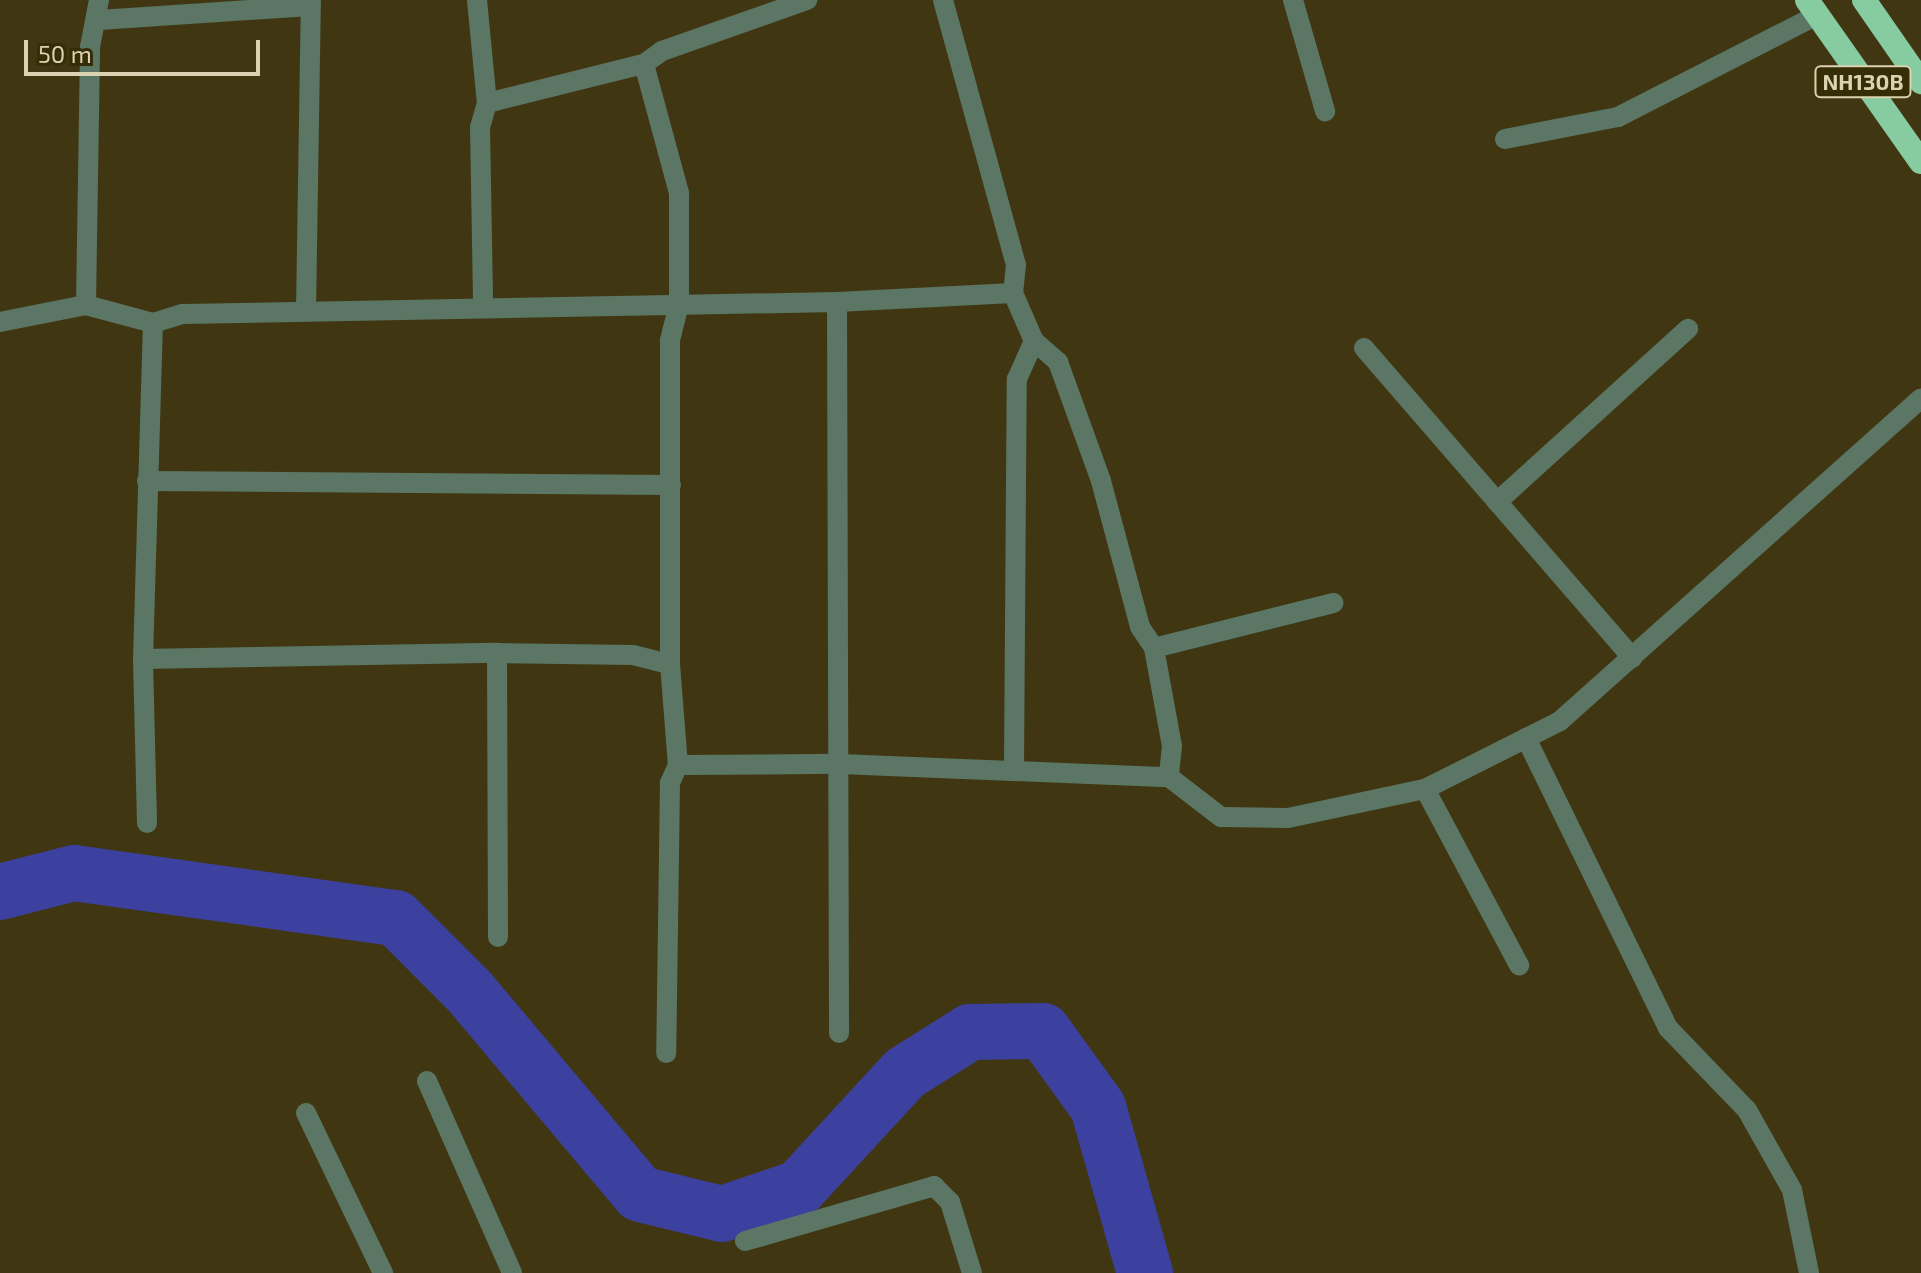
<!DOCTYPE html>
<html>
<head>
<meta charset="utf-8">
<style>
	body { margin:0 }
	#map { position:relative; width:1921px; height:1273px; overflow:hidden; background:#403712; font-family:"Exo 2",sans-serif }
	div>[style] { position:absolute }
	.river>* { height:56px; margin:-28px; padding:0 28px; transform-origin:28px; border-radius:28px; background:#3c409e }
	.minor>* { height:20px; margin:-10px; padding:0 10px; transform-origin:10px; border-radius:10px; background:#5b7665 }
	.highway>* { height:24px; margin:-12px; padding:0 12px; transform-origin:12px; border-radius:12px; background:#87cca1 }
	span { translate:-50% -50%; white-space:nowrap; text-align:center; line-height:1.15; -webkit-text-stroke:6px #352d06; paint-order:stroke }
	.shield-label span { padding:2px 6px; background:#352d06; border:2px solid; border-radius:6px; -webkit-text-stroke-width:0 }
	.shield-label { font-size:22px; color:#dad2b0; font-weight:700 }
	.scale { position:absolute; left:24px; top:40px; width:236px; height:36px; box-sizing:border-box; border:4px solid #dad2b0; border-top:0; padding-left:10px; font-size:24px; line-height:28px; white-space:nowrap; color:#dad2b0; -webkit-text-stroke:6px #352d06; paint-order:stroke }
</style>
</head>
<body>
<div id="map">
	<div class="river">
		<div style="left:0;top:892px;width:76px;rotate:-14.4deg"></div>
		<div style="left:74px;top:873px;width:325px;rotate:8deg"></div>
		<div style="left:396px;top:918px;width:103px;rotate:45deg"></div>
		<div style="left:469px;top:991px;width:265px;rotate:49.9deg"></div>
		<div style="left:640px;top:1194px;width:84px;rotate:13.7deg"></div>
		<div style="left:722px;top:1214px;width:81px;rotate:-18.7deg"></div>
		<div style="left:799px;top:1188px;width:156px;rotate:-47.3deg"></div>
		<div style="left:905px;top:1073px;width:77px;rotate:-32.2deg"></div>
		<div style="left:970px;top:1032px;width:73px;rotate:-0.8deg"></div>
		<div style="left:1043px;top:1031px;width:94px;rotate:54.1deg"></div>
		<div style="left:1098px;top:1107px;width:173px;rotate:74.2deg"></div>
	</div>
	<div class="minor">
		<div style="left:477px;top:0;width:103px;rotate:84.5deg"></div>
		<div style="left:487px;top:103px;width:25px;rotate:106deg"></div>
		<div style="left:480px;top:127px;width:180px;rotate:89deg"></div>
		<div style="left:943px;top:0;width:275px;rotate:74.6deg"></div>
		<div style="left:1016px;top:265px;width:28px;rotate:96deg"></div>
		<div style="left:1013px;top:293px;width:52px;rotate:66.4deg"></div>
		<div style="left:1034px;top:341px;width:32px;rotate:41deg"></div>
		<div style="left:1058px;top:362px;width:127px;rotate:70.1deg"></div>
		<div style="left:1101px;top:481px;width:151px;rotate:75deg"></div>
		<div style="left:1140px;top:627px;width:25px;rotate:56deg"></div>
		<div style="left:1154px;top:648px;width:100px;rotate:79.6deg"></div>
		<div style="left:1172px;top:746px;width:31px;rotate:96deg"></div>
		<div style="left:1293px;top:0;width:116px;rotate:73.9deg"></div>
		<div style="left:99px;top:20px;width:212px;rotate:-3.8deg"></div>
		<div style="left:644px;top:64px;width:134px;rotate:74.8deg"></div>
		<div style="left:679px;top:193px;width:111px;rotate:90deg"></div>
		<div style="left:679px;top:304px;width:38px;rotate:104deg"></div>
		<div style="left:670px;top:341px;width:323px;rotate:90deg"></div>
		<div style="left:670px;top:664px;width:101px;rotate:85.5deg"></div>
		<div style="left:678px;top:765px;width:20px;rotate:114deg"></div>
		<div style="left:670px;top:783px;width:270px;rotate:90.8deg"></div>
		<div style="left:487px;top:103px;width:162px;rotate:-14deg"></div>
		<div style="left:644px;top:64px;width:22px;rotate:-36deg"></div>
		<div style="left:662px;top:51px;width:154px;rotate:-19.4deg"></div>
		<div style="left:1505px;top:139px;width:115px;rotate:-11deg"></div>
		<div style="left:1618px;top:117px;width:224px;rotate:-27.1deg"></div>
		<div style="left:837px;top:302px;width:731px;rotate:89.84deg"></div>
		<div style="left:86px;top:305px;width:258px;rotate:-89.1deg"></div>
		<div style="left:90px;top:47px;width:48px;rotate:-79.2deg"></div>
		<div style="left:306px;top:311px;width:311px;rotate:-89.1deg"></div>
		<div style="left:0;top:322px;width:88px;rotate:-11.2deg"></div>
		<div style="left:86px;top:305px;width:69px;rotate:15deg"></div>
		<div style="left:153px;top:323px;width:31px;rotate:-17deg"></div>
		<div style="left:183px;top:314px;width:654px;rotate:-1.05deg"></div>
		<div style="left:837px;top:302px;width:176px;rotate:-2.9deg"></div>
		<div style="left:1364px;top:348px;width:410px;rotate:49.1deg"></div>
		<div style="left:147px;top:481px;width:524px;rotate:0.44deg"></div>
		<div style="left:1497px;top:502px;width:258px;rotate:-42.2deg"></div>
		<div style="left:1154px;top:648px;width:185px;rotate:-14.1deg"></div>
		<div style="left:497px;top:653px;width:284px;rotate:89.8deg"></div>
		<div style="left:143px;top:659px;width:354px;rotate:-1deg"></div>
		<div style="left:497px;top:653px;width:136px;rotate:0.8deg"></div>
		<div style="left:633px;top:655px;width:38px;rotate:14deg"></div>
		<div style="left:1526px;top:738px;width:323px;rotate:63.9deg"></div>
		<div style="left:1668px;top:1028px;width:114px;rotate:46.1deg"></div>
		<div style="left:1747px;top:1110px;width:92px;rotate:60.6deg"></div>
		<div style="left:1792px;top:1190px;width:85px;rotate:78.4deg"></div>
		<div style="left:678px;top:765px;width:162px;rotate:-0.4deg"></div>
		<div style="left:840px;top:764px;width:329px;rotate:2.3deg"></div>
		<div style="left:1169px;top:777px;width:66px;rotate:37.6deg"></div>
		<div style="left:1221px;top:817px;width:67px;rotate:0.9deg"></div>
		<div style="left:1288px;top:818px;width:140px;rotate:-12deg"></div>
		<div style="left:1425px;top:789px;width:151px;rotate:-26.7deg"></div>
		<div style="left:1560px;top:721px;width:484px;rotate:-41.8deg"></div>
		<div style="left:1014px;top:769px;width:390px;rotate:-89.6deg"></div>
		<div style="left:1017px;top:379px;width:42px;rotate:-65.9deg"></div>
		<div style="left:1425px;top:789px;width:200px;rotate:61.9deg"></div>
		<div style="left:147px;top:823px;width:164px;rotate:-91.4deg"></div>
		<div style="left:143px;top:659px;width:336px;rotate:-88.3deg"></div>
		<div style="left:427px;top:1081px;width:210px;rotate:66.1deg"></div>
		<div style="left:306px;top:1113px;width:178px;rotate:64.3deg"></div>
		<div style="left:745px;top:1241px;width:197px;rotate:-16.2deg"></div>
		<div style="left:934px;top:1186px;width:23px;rotate:45deg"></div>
		<div style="left:950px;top:1202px;width:74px;rotate:72.8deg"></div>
	</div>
	<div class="highway">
		<div style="left:1807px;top:0;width:198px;rotate:54.9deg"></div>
		<div style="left:1864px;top:0;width:100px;rotate:55.2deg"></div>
	</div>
	<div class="shield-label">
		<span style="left:1863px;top:82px">NH130B</span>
	</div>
	<div class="scale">50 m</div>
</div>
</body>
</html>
